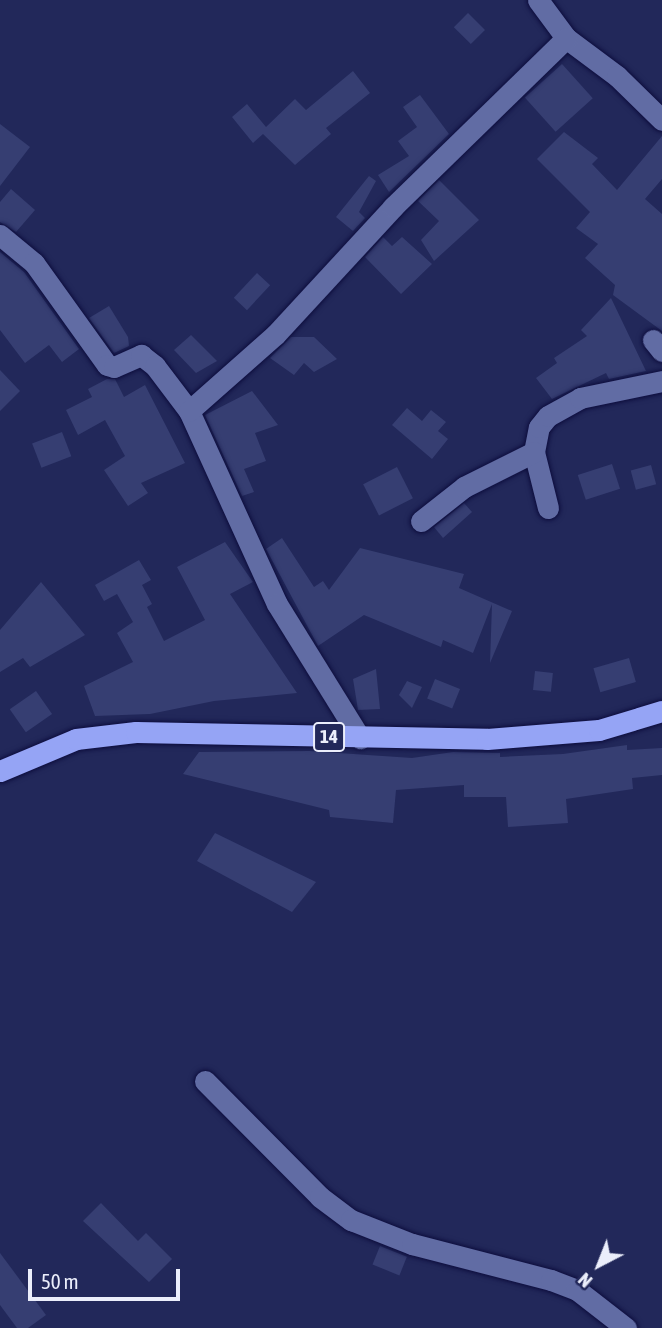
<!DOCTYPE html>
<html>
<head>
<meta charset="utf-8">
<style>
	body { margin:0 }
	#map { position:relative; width:662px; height:1328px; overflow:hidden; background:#22285a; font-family:"Asap Condensed",sans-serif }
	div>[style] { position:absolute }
	.building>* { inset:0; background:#363e72; transform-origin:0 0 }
	.roads { filter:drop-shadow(0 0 2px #0d0d3d) drop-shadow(0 0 2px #0d0d3d) }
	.minor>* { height:21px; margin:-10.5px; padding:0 10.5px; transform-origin:10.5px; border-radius:10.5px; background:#616ca4 }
	.highway>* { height:21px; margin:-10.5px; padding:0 10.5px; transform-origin:10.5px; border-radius:10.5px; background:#95a4f5 }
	span { translate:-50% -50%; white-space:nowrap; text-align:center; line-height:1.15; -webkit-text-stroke:7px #22285a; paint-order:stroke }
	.shield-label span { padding:2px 5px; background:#22285a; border:2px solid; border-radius:5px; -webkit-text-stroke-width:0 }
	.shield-label { font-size:19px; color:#ebeefb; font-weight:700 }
	.north { position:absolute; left:564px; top:1230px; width:70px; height:70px; -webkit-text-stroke:5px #22285a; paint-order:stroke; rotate:222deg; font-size:19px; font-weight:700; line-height:28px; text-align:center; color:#ebeefb }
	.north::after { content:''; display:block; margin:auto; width:24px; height:32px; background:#ebeefb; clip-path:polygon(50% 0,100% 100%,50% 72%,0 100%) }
	.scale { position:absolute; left:28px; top:1269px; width:152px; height:32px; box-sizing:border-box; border:4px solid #ebeefb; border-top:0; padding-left:9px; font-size:21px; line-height:24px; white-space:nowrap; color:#ebeefb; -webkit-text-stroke:5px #22285a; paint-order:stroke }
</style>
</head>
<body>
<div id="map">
	<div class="building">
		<div style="left:468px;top:13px;width:24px;height:20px;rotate:45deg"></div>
		<div style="left:562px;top:64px;width:46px;height:50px;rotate:48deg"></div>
		<div style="clip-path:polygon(353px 71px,370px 93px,326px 128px,331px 134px,295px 165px,263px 134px,253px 143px,232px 117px,247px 104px,266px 127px,295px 99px,306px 110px)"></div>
		<div style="clip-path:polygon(420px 95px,449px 134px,389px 192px,378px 175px,409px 156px,398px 141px,417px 127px,403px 107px)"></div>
		<div style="clip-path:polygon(0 124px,30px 147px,0 186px)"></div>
		<div style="clip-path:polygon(564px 132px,598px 158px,592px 164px,617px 190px,662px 136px,662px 179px,645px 199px,662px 214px,662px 331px,613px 295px,615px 285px,585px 258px,598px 244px,576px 228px,590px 212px,537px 159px)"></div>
		<div style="clip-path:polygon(369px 176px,376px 181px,359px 212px,365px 218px,353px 231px,336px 217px)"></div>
		<div style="clip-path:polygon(439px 180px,479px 220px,434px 261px,421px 240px,439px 221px,418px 201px)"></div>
		<div style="clip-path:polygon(11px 189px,35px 210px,16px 232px,0 222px,0 202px)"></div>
		<div style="clip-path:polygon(383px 237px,392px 246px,402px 237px,432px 264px,401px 294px,365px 257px)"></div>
		<div style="clip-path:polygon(0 252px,24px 272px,79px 349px,62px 362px,49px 345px,25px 363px,0 330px)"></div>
		<div style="left:257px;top:273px;width:18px;height:34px;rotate:43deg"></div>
		<div style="clip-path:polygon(611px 298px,646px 371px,609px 379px,606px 373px,552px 399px,536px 378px,557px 363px,554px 358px,587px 336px,581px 330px)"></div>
		<div style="clip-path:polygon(109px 306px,128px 337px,129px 346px,114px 353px,89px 318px)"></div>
		<div style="clip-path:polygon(191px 335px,217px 361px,196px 373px,174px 350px)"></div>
		<div style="clip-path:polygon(291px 337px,314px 337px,337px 359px,314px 372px,304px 363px,294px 375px,270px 358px)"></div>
		<div style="clip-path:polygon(0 370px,20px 391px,0 411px)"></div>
		<div style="clip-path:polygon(107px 379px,115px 379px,124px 397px,145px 385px,185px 463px,141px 483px,148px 493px,128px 506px,104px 470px,125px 456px,105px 420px,78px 435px,66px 410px,92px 397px,88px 389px)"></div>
		<div style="clip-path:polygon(252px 391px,278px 425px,255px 433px,266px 461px,244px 469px,254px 492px,242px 496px,205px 415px)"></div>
		<div style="clip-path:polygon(407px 408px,422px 421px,431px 410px,446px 422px,438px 431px,448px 439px,432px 459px,392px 425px)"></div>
		<div style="left:62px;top:432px;width:26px;height:32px;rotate:69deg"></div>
		<div style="left:612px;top:464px;width:26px;height:36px;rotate:72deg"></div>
		<div style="left:651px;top:465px;width:20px;height:21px;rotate:75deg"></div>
		<div style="left:397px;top:467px;width:35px;height:38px;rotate:63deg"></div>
		<div style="clip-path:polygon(464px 503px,472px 512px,443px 538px,434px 527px)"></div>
		<div style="clip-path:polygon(282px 538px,314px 587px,323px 581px,329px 590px,360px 548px,464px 574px,459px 588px,512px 611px,490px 663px,492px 604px,473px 653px,443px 640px,441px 647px,364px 615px,318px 646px,266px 549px)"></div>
		<div style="clip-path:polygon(225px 542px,253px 582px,230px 594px,297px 693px,214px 701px,150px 714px,95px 716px,84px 686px,133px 662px,117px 633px,133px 622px,117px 594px,104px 601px,95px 585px,139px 560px,151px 580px,142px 585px,152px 604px,147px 607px,164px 641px,205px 620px,177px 567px)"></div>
		<div style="clip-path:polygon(41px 582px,85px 635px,30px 667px,23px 658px,0 672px,0 630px)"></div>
		<div style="left:629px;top:658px;width:25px;height:37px;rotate:74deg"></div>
		<div style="clip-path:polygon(376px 669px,380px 709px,358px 710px,353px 679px)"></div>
		<div style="left:535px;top:671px;width:18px;height:19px;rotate:6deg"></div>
		<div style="left:435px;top:679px;width:27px;height:21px;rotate:22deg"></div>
		<div style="clip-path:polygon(407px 681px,422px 687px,412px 708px,399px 695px)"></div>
		<div style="left:36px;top:691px;width:28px;height:32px;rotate:55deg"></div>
		<div style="clip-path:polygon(627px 745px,627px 750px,662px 748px,662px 775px,632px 778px,633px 789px,566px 799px,568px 823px,508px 827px,506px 797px,464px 797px,464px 785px,396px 790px,393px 823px,330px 817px,329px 810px,183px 774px,199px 752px,309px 751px,412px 758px,453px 752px,500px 753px,500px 757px,563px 754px)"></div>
		<div style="clip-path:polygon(215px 833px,316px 882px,292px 912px,197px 861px)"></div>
		<div style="clip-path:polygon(101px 1203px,138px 1241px,146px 1233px,172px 1259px,149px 1282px,83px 1221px)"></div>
		<div style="left:380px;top:1246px;width:29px;height:20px;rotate:22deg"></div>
		<div style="clip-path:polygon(0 1253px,46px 1315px,28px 1328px,17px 1328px,0 1305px)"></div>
	</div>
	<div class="roads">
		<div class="minor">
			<div style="left:538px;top:0;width:47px;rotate:53.6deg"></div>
			<div style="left:566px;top:38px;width:64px;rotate:36.7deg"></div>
			<div style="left:617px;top:76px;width:63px;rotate:44.4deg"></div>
			<div style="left:0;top:235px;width:44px;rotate:39.5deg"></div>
			<div style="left:34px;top:263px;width:125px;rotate:54.4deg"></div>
			<div style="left:107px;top:365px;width:7px;rotate:16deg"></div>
			<div style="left:114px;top:367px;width:30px;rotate:-24deg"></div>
			<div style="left:141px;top:355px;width:18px;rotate:38deg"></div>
			<div style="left:155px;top:366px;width:56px;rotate:52.9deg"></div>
			<div style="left:189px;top:411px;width:212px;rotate:65.5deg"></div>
			<div style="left:277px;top:604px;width:158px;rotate:58.2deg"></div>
			<div style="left:653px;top:340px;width:14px;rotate:51deg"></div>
			<div style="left:189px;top:411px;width:116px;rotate:-41.5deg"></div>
			<div style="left:276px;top:334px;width:173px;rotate:-47.3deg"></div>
			<div style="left:393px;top:207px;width:242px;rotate:-44.3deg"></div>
			<div style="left:548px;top:508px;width:58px;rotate:-104deg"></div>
			<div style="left:534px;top:452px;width:25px;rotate:-79deg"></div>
			<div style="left:539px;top:427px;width:14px;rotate:-51deg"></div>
			<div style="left:548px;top:416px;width:37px;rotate:-29deg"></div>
			<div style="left:580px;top:398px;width:84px;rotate:-11.7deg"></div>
			<div style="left:421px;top:521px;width:55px;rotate:-38.3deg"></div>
			<div style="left:464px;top:487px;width:78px;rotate:-26.6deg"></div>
			<div style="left:205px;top:1081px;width:163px;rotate:45.2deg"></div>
			<div style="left:320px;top:1197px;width:39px;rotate:37deg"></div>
			<div style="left:351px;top:1220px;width:66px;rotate:21.5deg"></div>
			<div style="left:412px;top:1244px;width:144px;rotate:14.5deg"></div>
			<div style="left:551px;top:1280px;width:28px;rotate:21deg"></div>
			<div style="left:577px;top:1290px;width:62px;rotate:37.8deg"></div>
		</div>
		<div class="highway">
			<div style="left:0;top:771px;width:82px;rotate:-22.8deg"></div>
			<div style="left:76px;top:739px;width:60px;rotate:-6.7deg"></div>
			<div style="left:136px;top:732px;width:351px;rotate:1.1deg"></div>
			<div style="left:487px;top:739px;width:112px;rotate:-4.6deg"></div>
			<div style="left:599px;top:730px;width:66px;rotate:-16.8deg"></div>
		</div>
	</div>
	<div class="shield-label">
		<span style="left:329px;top:737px">14</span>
	</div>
	<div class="north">N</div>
	<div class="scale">50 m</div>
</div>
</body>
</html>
